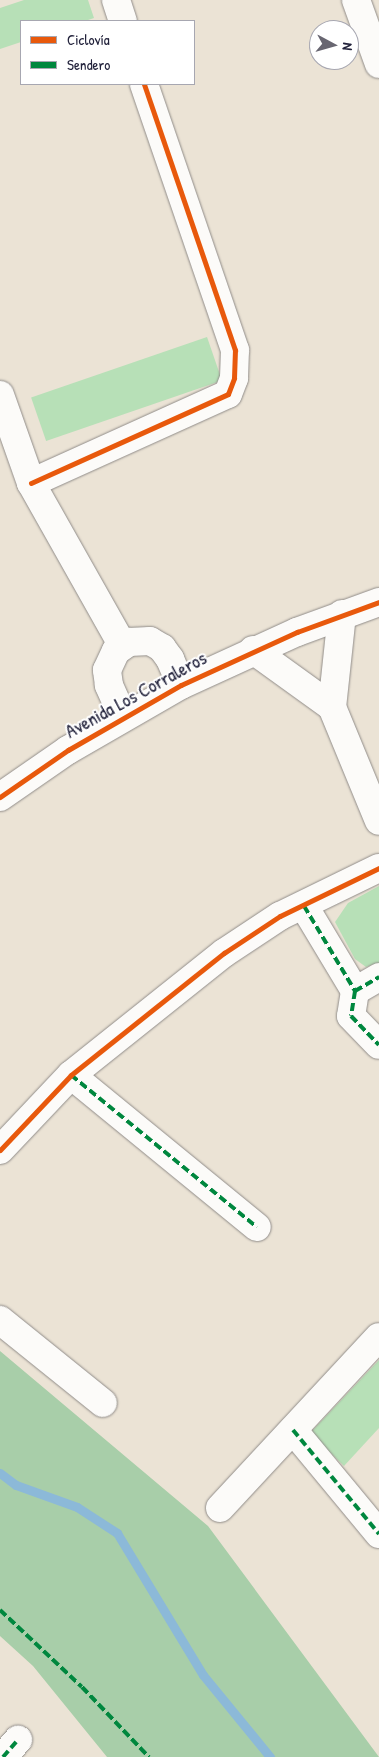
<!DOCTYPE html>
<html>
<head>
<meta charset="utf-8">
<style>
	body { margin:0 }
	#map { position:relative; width:379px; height:1757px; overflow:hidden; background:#ebe3d5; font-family:"Patrick Hand",sans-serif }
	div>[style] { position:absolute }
	.green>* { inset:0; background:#b7e0b7; transform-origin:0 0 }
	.forest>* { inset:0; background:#a8cea9 }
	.stream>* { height:9px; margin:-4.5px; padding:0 4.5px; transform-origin:4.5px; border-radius:4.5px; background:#8cb9d8 }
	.roads { filter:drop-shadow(0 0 1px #908c89) drop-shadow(0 0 1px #908c89) }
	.minor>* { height:28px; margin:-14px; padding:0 14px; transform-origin:14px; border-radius:14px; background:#fcfbf9 }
	.quiet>* { height:4px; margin-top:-2px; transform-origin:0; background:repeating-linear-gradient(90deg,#00873e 0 8px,transparent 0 12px) }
	.cycleway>* { height:5px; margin:-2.5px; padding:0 2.5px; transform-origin:2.5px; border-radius:2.5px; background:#e8590c }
	span { translate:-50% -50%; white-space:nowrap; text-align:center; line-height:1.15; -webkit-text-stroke:4px #fff; paint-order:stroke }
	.street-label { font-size:19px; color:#22223b }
	.legend { position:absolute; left:20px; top:20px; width:175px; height:65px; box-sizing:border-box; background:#fff; border:1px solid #a7a7b1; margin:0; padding:6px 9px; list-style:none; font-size:15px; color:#22223b }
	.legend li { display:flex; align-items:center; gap:10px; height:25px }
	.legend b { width:25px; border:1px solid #a7a7b1 }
	.north { position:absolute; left:309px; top:20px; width:50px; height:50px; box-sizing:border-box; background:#fff; border:1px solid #a7a7b1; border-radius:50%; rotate:96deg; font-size:14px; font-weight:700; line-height:20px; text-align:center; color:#22223b }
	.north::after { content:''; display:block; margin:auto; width:18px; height:22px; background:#686671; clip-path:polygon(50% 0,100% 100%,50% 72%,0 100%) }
</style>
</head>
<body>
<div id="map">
	<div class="green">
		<div style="clip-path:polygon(24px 0,88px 0,94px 18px,85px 21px,21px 21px,21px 42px,0 49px,0 8px)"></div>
		<div style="left:207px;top:337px;width:46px;height:186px;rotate:71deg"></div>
		<div style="clip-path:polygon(379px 886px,379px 963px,366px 967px,355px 959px,335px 922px,348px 903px)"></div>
		<div style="clip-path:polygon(379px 1360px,379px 1428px,344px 1466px,310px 1433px)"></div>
	</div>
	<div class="forest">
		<div style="clip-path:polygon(0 1351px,208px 1526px,379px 1757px,107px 1757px,33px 1666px,0 1636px)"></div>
	</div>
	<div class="stream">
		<div style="left:0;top:1473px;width:20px;rotate:37deg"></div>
		<div style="left:16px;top:1485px;width:65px;rotate:19.8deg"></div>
		<div style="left:77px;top:1507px;width:48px;rotate:33deg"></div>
		<div style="left:117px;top:1533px;width:166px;rotate:58.8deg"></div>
		<div style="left:203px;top:1675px;width:106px;rotate:50.7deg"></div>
	</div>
	<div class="roads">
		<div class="minor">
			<div style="left:116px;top:0;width:22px;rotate:72deg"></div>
			<div style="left:356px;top:0;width:68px;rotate:70.2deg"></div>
			<div style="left:0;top:395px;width:93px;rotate:70.6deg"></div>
			<div style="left:31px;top:483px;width:187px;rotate:60.6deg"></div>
			<div style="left:31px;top:483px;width:216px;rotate:-24.3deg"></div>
			<div style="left:228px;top:394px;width:17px;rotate:-69deg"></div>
			<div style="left:234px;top:378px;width:28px;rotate:-88deg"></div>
			<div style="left:235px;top:350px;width:281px;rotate:-108.9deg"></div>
			<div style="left:342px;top:614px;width:94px;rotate:96.1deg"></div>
			<div style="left:332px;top:707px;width:123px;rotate:67.6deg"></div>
			<div style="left:253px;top:650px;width:97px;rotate:35.8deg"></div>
			<div style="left:123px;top:717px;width:35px;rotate:-114deg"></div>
			<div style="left:109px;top:685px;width:15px;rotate:-98deg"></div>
			<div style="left:107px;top:670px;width:21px;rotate:-65deg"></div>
			<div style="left:116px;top:651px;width:16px;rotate:-35deg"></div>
			<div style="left:129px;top:642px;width:21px;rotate:-3deg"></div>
			<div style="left:150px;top:641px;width:14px;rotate:30deg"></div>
			<div style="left:162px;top:648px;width:14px;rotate:54deg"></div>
			<div style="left:170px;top:659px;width:28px;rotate:67deg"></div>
			<div style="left:0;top:797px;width:83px;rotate:-34.7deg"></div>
			<div style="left:68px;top:750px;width:130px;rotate:-29.9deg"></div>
			<div style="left:181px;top:685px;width:128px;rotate:-24.6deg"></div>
			<div style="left:297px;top:632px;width:87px;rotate:-20.1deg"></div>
			<div style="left:304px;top:906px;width:99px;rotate:59deg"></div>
			<div style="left:355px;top:991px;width:25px;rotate:99deg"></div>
			<div style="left:351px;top:1016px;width:40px;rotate:46deg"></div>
			<div style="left:355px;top:991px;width:28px;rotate:-30deg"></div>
			<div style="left:71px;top:1075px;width:240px;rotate:39.3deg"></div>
			<div style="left:0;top:1150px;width:103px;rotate:-46.6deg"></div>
			<div style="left:71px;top:1075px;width:196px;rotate:-38.6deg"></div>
			<div style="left:224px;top:953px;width:67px;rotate:-33.5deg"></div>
			<div style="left:280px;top:916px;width:110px;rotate:-25.9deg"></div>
			<div style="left:0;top:1320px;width:132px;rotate:38.9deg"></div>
			<div style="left:293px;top:1430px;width:135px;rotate:50.4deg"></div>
			<div style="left:220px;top:1508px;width:233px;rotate:-47.1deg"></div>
			<div style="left:3px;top:1757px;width:23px;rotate:-49deg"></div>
		</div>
	</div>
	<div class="quiet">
		<div style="left:304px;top:906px;width:99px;rotate:59deg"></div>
		<div style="left:355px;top:991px;width:25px;rotate:99deg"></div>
		<div style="left:351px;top:1016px;width:40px;rotate:46deg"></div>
		<div style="left:355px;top:991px;width:28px;rotate:-30deg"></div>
		<div style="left:71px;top:1075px;width:240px;rotate:39.3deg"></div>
		<div style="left:293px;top:1430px;width:135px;rotate:50.4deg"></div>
		<div style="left:0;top:1610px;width:112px;rotate:43.2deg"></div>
		<div style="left:82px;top:1687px;width:97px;rotate:46.3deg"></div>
		<div style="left:3px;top:1757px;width:23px;rotate:-49deg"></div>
	</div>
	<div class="cycleway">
		<div style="left:31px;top:483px;width:216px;rotate:-24.3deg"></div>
		<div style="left:228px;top:394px;width:17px;rotate:-69deg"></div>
		<div style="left:234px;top:378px;width:28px;rotate:-88deg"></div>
		<div style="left:235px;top:350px;width:281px;rotate:-108.9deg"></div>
		<div style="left:0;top:797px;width:83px;rotate:-34.7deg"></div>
		<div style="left:68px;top:750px;width:130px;rotate:-29.9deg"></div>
		<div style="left:181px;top:685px;width:128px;rotate:-24.6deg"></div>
		<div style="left:297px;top:632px;width:87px;rotate:-20.1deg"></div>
		<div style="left:0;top:1150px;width:103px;rotate:-46.6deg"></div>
		<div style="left:71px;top:1075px;width:196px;rotate:-38.6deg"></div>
		<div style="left:224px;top:953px;width:67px;rotate:-33.5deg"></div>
		<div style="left:280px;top:916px;width:110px;rotate:-25.9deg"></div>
	</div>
	<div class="street-label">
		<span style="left:136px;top:695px;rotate:-29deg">Avenida Los Corraleros</span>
	</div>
	<ul class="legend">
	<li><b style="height:6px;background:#e8590c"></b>Ciclovía</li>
	<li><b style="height:6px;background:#00873e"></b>Sendero</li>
	</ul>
	<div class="north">N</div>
</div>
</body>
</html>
